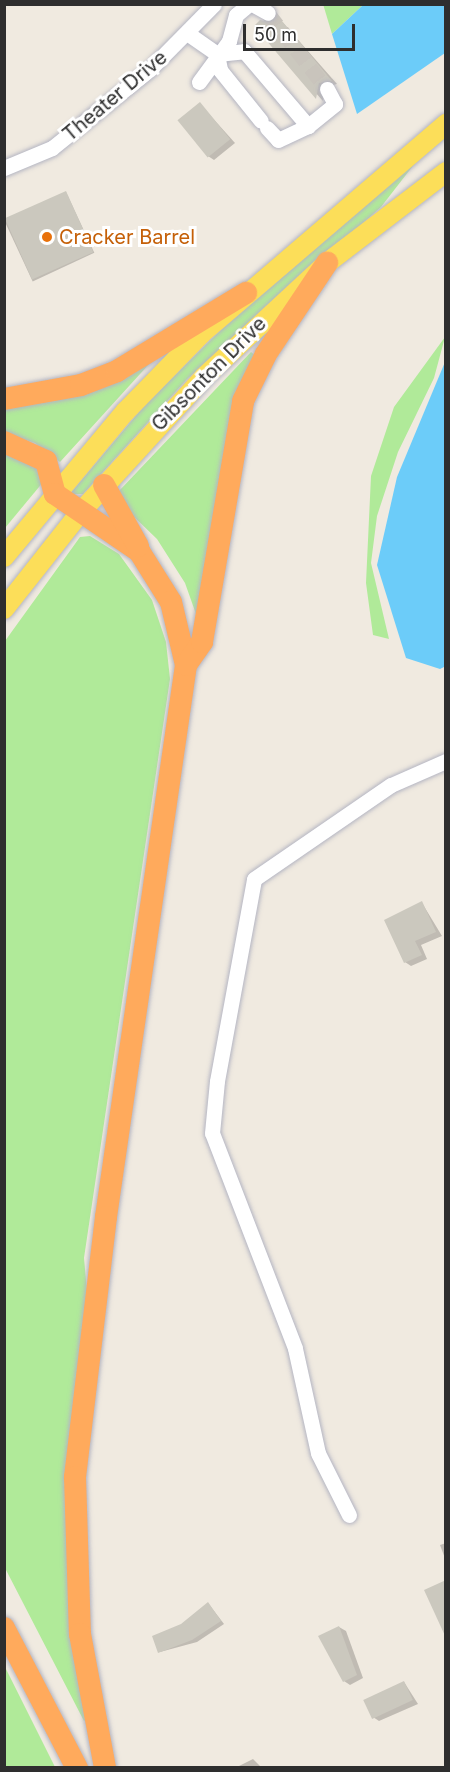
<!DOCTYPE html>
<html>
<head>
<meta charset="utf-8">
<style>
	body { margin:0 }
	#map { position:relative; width:450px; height:1772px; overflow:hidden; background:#f0eae0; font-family:Inter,sans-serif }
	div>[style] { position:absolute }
	.green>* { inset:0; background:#b0ea99 }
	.water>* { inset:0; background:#6cccf9 }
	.shadow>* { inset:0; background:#0003; transform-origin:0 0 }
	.building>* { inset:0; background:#cbc8be; transform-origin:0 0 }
	.minor-tunnel>* { height:15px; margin-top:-7.5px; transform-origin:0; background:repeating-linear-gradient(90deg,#c9c4bc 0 15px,transparent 0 23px) }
	.roads { filter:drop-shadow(0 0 2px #b4b5c2) drop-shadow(0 0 2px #b4b5c2) }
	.minor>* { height:15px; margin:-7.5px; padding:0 7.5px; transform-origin:7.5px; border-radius:7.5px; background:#fff }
	.major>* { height:20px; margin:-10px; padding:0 10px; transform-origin:10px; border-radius:10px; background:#fcde59 }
	.highway>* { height:22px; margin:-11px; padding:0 11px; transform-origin:11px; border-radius:11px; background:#ffaa5c }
	.dots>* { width:16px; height:16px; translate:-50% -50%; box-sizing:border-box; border:3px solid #fff; border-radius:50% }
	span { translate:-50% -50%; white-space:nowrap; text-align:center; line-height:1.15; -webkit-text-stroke:6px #fff; paint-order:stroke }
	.street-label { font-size:20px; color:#2e2e2e }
	.food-label { font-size:20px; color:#c56008 }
	.left { translate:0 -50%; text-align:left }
	.frame { position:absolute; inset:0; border:6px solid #2e2e2e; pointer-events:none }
	.scale { position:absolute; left:243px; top:24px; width:112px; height:27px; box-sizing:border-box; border:3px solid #2e2e2e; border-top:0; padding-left:8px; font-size:18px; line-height:21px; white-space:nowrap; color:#2e2e2e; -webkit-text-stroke:4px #fff; paint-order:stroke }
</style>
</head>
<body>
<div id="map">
	<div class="green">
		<div style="clip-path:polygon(323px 4px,363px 5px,332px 34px)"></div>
		<div style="clip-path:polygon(419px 158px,381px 207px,187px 379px,83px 494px,70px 494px,145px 405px,223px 328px)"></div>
		<div style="clip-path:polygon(445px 337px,434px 378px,398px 452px,377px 516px,371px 563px,389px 639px,373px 635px,366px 583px,371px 476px,394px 407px)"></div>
		<div style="clip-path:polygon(251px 352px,256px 356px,196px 614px,185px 583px,157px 539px,130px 513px,119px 491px)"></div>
		<div style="clip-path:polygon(150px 363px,60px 462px,35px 443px,5px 433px,4px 406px)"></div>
		<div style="clip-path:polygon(5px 450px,32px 460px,44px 481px,5px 528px)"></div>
		<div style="clip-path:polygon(90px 536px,119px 554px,152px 600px,166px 642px,170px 679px,84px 1258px,91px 1335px,75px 1442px,89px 1718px,84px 1721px,5px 1568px,5px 641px,80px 537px)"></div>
		<div style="clip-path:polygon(4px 1667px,5px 1667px,55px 1767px,5px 1767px)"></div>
	</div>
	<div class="water">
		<div style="clip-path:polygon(363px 5px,445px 5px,445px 53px,357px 114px,332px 34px)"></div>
		<div style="clip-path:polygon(445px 362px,446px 666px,440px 669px,406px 658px,377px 565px,397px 477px)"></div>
	</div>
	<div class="shadow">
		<div style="clip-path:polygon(278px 17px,337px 84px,326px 87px,323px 101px,256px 26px,273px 23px)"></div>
		<div style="clip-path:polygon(200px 104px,235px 143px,214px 160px,208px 156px)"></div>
		<div style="left:66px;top:192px;width:67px;height:68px;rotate:65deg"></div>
		<div style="clip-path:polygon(422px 903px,442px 936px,421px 945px,427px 959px,411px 966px,405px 962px)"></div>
		<div style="clip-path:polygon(446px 1543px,446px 1561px,440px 1545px)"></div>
		<div style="clip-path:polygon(208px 1603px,224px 1624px,197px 1642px,160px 1652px)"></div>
		<div style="clip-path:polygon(339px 1627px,346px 1631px,363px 1678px,350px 1685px,344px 1681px)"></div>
		<div style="clip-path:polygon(404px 1682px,418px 1704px,379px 1721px,373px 1717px)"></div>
		<div style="clip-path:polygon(253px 1759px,262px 1768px,235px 1768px)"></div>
	</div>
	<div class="building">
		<div style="clip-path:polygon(277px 15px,332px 81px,319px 83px,316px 99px,254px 26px,260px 20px,272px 22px)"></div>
		<div style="left:200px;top:102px;width:48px;height:29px;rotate:51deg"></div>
		<div style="left:66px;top:191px;width:67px;height:67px;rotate:66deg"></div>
		<div style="clip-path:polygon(422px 901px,436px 932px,415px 941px,422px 955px,404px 963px,384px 920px)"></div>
		<div style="clip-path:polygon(446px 1580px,446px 1638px,424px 1590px)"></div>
		<div style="clip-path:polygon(208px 1602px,221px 1621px,192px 1640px,158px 1653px,152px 1636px,181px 1624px)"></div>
		<div style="clip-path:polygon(339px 1626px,357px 1675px,343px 1682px,318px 1636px)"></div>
		<div style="left:404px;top:1681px;width:21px;height:45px;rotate:65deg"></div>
	</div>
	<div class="minor-tunnel">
		<div style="left:268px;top:13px;width:96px;rotate:52.2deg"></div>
	</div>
	<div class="roads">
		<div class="minor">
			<div style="left:252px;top:4px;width:18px;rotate:29deg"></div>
			<div style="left:187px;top:33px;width:37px;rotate:35deg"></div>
			<div style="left:217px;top:54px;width:27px;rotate:-6deg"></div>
			<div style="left:244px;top:51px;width:99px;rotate:49.5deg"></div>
			<div style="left:217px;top:54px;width:16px;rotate:79deg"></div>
			<div style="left:220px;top:70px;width:65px;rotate:51.2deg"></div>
			<div style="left:199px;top:82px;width:51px;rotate:-53.8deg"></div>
			<div style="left:229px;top:41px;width:27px;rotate:-75deg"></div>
			<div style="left:236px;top:15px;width:17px;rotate:-40deg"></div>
			<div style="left:267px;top:128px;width:16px;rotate:47deg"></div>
			<div style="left:278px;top:140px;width:33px;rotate:-25deg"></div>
			<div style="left:308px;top:126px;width:35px;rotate:-39deg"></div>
			<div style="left:335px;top:104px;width:17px;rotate:-118deg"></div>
			<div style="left:4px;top:168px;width:52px;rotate:-22.6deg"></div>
			<div style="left:52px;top:148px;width:126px;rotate:-38.9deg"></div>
			<div style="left:150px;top:69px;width:91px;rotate:-45.4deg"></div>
			<div style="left:349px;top:1515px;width:69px;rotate:-116.6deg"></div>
			<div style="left:318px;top:1453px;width:107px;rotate:-102.4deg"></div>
			<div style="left:295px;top:1348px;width:230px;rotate:-111.1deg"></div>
			<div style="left:212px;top:1133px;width:52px;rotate:-84.5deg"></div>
			<div style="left:217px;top:1081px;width:205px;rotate:-79.6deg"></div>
			<div style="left:254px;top:879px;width:166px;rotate:-34.5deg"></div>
			<div style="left:391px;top:785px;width:60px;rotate:-23.6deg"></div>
		</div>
		<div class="major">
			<div style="left:4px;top:557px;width:189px;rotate:-50.2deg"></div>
			<div style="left:125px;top:412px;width:109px;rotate:-45.7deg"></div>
			<div style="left:201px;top:334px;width:323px;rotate:-40.6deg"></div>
			<div style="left:4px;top:609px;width:121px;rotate:-51.7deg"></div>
			<div style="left:79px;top:514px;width:185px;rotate:-47.6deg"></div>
			<div style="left:204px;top:377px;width:168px;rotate:-42.8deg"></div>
			<div style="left:327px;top:263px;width:150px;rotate:-37.4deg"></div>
		</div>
		<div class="highway">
			<div style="left:4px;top:399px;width:78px;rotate:-10.3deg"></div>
			<div style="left:81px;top:385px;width:39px;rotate:-21deg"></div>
			<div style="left:117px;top:371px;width:151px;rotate:-31.2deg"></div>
			<div style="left:4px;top:442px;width:46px;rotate:24.3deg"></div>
			<div style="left:46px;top:461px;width:34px;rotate:75deg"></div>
			<div style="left:55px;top:494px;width:102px;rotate:34.2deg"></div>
			<div style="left:139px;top:551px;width:60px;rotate:57.9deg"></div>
			<div style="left:171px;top:602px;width:65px;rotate:76.6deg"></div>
			<div style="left:186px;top:665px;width:558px;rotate:98.25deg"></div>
			<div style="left:106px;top:1217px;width:262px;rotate:96.8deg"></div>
			<div style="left:75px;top:1477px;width:157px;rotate:88.2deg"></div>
			<div style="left:80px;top:1634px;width:136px;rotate:79.4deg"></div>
			<div style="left:104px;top:485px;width:70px;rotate:60.9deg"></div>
			<div style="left:186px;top:665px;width:28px;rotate:-55deg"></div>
			<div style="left:202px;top:642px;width:244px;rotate:-80.3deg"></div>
			<div style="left:243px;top:401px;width:52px;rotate:-63.9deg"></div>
			<div style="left:266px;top:354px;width:110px;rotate:-56.2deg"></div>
			<div style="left:4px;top:1628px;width:158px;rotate:62.5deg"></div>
		</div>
	</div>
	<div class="dots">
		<div style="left:47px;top:237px;background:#e8710a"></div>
	</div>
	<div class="street-label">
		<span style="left:115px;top:96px;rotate:-40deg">Theater Drive</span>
		<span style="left:209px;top:374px;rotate:-45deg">Gibsonton Drive</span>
	</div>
	<div class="food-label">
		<span class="left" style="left:59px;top:237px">Cracker Barrel</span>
	</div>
	<div class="frame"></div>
	<div class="scale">50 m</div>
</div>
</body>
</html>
